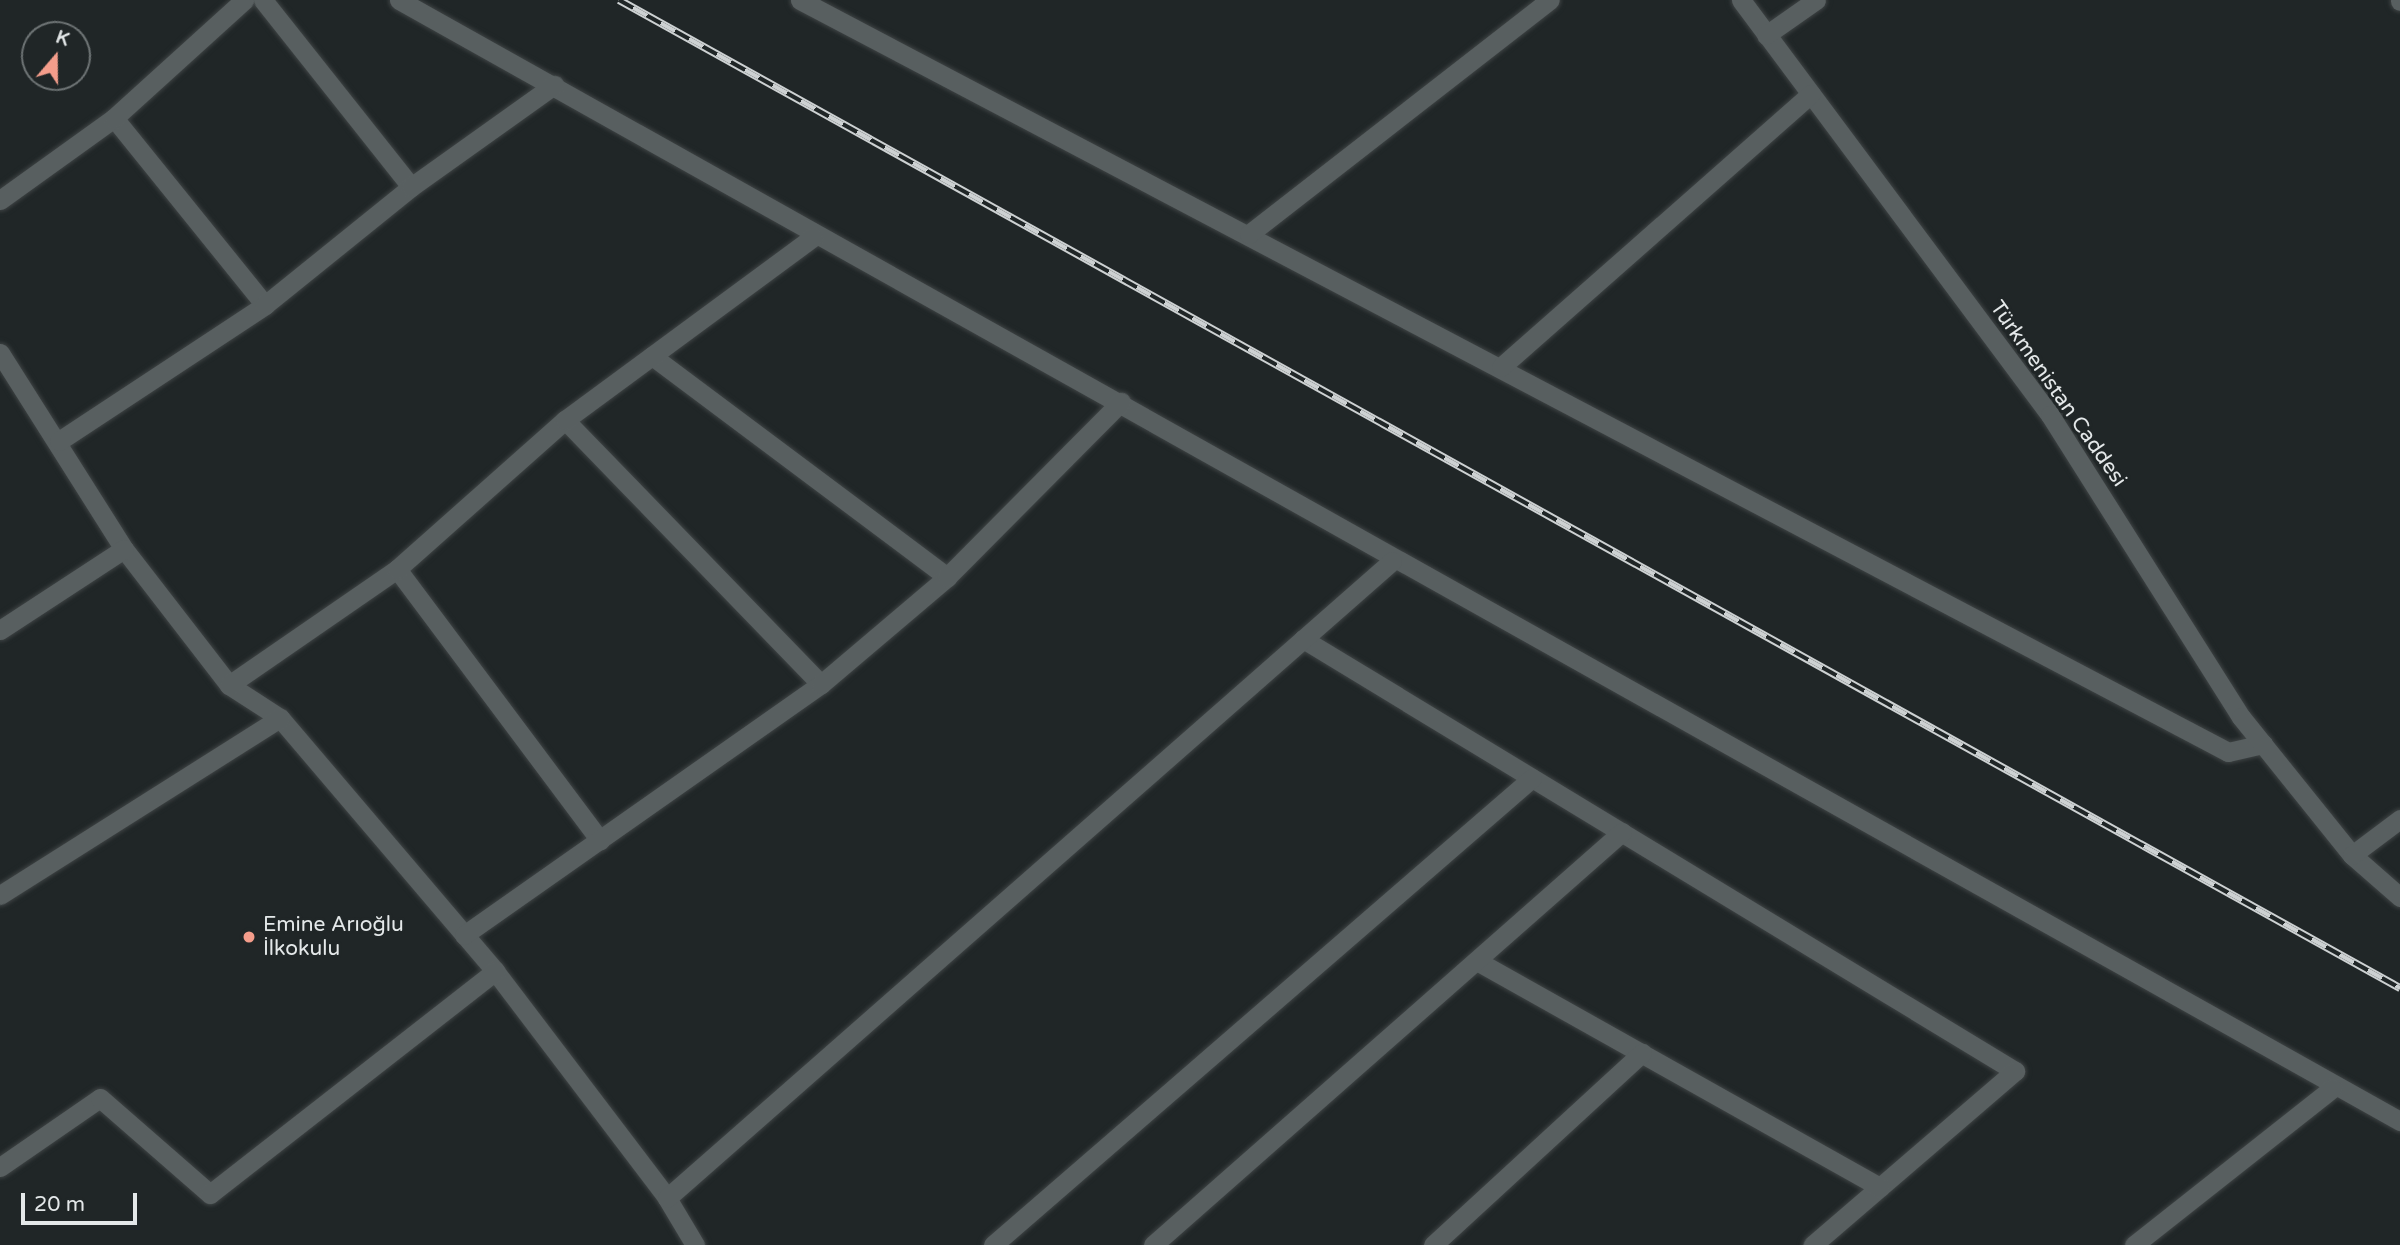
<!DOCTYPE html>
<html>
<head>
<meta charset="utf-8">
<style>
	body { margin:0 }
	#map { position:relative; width:2400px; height:1245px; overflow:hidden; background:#202627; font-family:"Varela Round",sans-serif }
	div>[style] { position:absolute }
	.roads { filter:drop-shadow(0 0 2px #3e4344) drop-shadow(0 0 2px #3e4344) }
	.minor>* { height:19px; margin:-9.5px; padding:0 9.5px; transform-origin:9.5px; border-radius:9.5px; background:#585f60 }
	.rail>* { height:8px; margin-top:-4px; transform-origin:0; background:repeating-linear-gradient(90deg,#202627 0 16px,#cdd1d2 0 32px); box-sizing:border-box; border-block:2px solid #cdd1d2 }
	.dots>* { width:19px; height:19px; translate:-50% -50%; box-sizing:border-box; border:4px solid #202627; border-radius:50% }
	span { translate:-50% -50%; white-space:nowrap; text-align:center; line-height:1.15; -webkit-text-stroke:6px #202627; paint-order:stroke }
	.street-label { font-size:21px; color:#e4e8e9 }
	.poi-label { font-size:21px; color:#e4e8e9 }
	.left { translate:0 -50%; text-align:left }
	.north { position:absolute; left:21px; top:21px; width:70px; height:70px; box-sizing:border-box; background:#202627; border:2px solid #6e7475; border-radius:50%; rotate:20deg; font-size:19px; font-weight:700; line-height:28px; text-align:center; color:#e4e8e9 }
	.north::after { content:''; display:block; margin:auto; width:24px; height:32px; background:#f49d8b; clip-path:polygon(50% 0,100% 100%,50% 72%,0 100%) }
	.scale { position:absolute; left:21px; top:1193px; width:116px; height:32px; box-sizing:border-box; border:4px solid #e4e8e9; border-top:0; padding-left:9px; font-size:21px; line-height:24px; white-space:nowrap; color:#e4e8e9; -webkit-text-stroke:5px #202627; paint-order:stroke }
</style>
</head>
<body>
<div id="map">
	<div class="roads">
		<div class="minor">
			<div style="left:263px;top:0;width:238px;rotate:51.6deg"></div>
			<div style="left:399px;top:0;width:2294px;rotate:29.26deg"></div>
			<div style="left:800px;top:0;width:1614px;rotate:27.77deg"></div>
			<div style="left:2228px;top:752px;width:36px;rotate:-13deg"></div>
			<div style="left:1741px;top:0;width:517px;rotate:53.33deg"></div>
			<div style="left:2050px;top:415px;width:357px;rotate:57.7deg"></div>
			<div style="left:2241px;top:717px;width:177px;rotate:51.2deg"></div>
			<div style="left:2352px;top:855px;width:64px;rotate:41.2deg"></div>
			<div style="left:2400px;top:0;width:1px;rotate:90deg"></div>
			<div style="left:1766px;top:35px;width:61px;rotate:-35deg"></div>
			<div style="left:114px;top:118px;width:240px;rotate:51.1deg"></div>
			<div style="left:0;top:200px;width:140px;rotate:-35.7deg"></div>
			<div style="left:114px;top:118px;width:176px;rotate:-42.2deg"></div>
			<div style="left:1249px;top:234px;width:381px;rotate:-37.9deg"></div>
			<div style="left:0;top:353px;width:232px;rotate:57.7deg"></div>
			<div style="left:124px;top:549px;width:172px;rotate:52.3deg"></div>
			<div style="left:229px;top:685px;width:61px;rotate:32.9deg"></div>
			<div style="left:280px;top:718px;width:332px;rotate:49.6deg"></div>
			<div style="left:495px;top:971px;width:285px;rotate:52.8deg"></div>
			<div style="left:667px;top:1198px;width:55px;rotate:59.2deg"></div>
			<div style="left:652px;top:356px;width:369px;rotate:36.8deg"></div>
			<div style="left:1501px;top:367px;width:413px;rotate:-41.4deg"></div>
			<div style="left:565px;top:420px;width:368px;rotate:45.9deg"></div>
			<div style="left:59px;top:441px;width:247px;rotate:-33.4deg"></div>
			<div style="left:265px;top:305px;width:188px;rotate:-38.9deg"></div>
			<div style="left:411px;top:187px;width:176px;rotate:-35.5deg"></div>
			<div style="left:397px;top:569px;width:339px;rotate:53.2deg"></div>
			<div style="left:0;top:630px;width:148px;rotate:-33.2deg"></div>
			<div style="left:1303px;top:639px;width:833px;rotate:31.25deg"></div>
			<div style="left:2015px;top:1071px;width:267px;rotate:139.3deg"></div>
			<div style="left:229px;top:685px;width:204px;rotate:-34.6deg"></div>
			<div style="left:397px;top:569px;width:225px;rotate:-41.6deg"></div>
			<div style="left:565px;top:420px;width:308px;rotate:-36.4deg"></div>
			<div style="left:2352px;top:855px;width:60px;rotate:-36.9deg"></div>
			<div style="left:0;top:895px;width:331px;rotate:-32.3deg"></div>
			<div style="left:464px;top:935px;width:436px;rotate:-35.1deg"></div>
			<div style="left:821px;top:684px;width:165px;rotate:-40.3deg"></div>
			<div style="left:947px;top:577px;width:247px;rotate:-45.2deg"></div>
			<div style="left:1477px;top:961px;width:462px;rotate:29.3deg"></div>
			<div style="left:0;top:1167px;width:121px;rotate:-34.6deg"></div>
			<div style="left:100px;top:1098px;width:146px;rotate:41.1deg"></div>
			<div style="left:210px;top:1194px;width:362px;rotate:-38deg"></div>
			<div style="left:667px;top:1198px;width:965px;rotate:-41.3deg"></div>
			<div style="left:993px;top:1245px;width:713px;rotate:-40.91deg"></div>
			<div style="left:1153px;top:1245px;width:625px;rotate:-41.37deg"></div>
			<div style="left:1433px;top:1245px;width:284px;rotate:-42.6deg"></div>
			<div style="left:2134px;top:1245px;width:253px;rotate:-38.3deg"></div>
		</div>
	</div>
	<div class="rail">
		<div style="left:619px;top:0;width:2037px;rotate:29.02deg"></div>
	</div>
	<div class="dots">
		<div style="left:249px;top:937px;background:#f49d8b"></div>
	</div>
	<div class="street-label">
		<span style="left:2058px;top:394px;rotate:55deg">Türkmenistan Caddesi</span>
	</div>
	<div class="poi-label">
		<span class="left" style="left:263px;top:937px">Emine Arıoğlu<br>İlkokulu</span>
	</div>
	<div class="north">K</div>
	<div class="scale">20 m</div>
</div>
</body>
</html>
